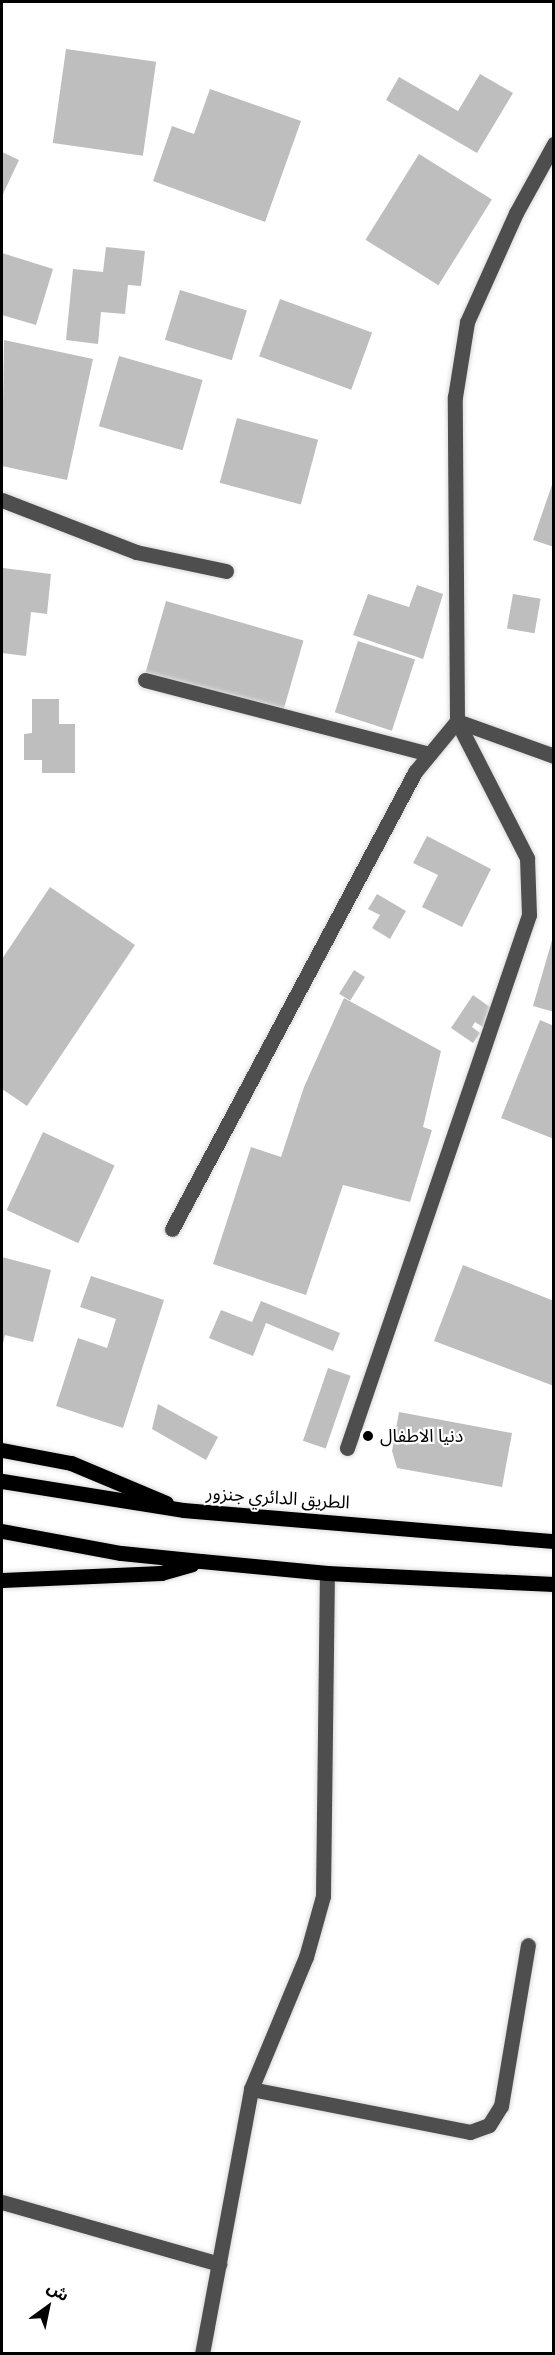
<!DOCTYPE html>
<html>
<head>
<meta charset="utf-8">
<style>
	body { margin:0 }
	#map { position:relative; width:555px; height:2355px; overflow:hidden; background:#fff; font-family:Karla,"Noto Sans Arabic",sans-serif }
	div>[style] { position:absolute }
	.building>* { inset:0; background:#bebebe; transform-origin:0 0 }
	.roads { filter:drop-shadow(0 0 2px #dbdbdb) drop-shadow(0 0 2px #dbdbdb) }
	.minor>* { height:15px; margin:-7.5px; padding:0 7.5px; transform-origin:7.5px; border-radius:7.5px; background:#4e4e4e }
	.major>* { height:15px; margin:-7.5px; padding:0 7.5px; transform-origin:7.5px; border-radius:7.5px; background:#000 }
	.dots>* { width:16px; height:16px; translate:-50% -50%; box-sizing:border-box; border:3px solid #fff; border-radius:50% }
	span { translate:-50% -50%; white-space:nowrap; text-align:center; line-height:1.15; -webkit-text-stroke:4.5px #fff; paint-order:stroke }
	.poi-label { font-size:18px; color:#000 }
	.left { translate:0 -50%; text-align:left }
	.street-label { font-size:18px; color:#000 }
	.frame { position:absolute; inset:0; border:3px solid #000; pointer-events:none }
	.north { position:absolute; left:18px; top:2277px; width:60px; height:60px; -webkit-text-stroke:4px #fff; paint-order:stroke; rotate:33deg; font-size:16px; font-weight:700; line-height:24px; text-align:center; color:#000 }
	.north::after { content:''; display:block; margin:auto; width:21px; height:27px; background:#000; clip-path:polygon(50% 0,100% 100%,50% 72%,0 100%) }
</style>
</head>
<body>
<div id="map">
	<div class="building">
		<div style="left:66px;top:49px;width:91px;height:95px;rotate:8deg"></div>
		<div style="clip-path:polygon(480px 74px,513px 93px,477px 153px,386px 100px,399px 77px,458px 111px)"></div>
		<div style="clip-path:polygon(210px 89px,301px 121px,265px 222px,153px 181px,172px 126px,194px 134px)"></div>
		<div style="clip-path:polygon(2px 152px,19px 160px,2px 196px)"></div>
		<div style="left:419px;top:154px;width:86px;height:101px;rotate:32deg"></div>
		<div style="clip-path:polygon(106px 247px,145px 251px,141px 286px,128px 285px,125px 314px,101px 312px,98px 344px,66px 340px,73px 269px,103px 272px)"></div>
		<div style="clip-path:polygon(2px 253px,53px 269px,36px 325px,2px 315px)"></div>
		<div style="left:180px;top:290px;width:70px;height:52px;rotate:17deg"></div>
		<div style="left:280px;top:299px;width:98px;height:61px;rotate:20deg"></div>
		<div style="clip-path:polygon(4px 340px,93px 359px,67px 480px,2px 466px)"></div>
		<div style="left:119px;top:356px;width:87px;height:73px;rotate:16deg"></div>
		<div style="left:237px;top:418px;width:84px;height:67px;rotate:15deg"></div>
		<div style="clip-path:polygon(553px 482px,554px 482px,554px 547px,533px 540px)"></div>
		<div style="clip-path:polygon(3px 568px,51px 574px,47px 614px,31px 612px,26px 656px,2px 653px)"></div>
		<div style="clip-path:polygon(417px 585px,443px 594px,423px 659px,353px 635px,368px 594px,409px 607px)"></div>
		<div style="left:513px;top:594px;width:28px;height:35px;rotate:10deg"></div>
		<div style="left:166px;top:601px;width:143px;height:74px;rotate:16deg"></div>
		<div style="left:358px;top:641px;width:60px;height:75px;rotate:18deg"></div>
		<div style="clip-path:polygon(32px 699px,59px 699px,59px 724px,75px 724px,75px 773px,42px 773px,42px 760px,24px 760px,24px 734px,32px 733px)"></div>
		<div style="clip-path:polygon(427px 836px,491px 869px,462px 927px,422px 907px,438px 875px,413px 863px)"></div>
		<div style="clip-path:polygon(50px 887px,135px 945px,27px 1106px,2px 1089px,2px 959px)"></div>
		<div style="clip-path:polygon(377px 894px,406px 911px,390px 939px,372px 928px,380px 915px,368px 909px)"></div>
		<div style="clip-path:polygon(553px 937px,554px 937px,554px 1012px,533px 1006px)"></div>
		<div style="left:354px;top:970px;width:13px;height:28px;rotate:32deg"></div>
		<div style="clip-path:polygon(473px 995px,494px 1010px,483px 1027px,475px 1022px,472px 1027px,480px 1033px,473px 1043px,451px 1028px)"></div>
		<div style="clip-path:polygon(344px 998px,441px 1051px,423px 1127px,432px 1130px,410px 1202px,343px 1185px,306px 1295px,213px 1264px,251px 1147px,281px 1157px,304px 1087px)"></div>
		<div style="clip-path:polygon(540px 1020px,554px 1026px,554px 1139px,501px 1118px)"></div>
		<div style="left:43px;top:1132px;width:79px;height:86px;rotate:25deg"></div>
		<div style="clip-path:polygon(2px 1257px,51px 1270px,33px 1342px,5px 1335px,2px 1348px)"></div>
		<div style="clip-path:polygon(463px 1265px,554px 1301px,554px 1386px,434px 1341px)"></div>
		<div style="clip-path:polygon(91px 1276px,164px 1300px,123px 1428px,56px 1406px,78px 1338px,107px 1348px,116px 1319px,80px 1307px)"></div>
		<div style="clip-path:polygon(261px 1301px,340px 1333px,333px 1351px,266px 1323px,253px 1356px,209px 1338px,221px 1310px,252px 1322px)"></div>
		<div style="left:328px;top:1368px;width:24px;height:77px;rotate:19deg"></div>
		<div style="clip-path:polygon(158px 1404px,218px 1437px,206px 1460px,152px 1429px)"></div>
		<div style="clip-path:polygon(399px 1412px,512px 1433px,502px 1487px,397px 1468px,392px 1451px)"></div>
	</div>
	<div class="roads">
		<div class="minor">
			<div style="left:2px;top:500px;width:144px;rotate:21.2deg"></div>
			<div style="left:136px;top:552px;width:92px;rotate:11.9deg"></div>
			<div style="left:145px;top:680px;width:294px;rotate:14.6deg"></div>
			<div style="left:457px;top:721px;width:103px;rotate:19.8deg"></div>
			<div style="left:172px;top:1229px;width:518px;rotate:-62deg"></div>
			<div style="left:415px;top:772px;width:66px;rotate:-50.5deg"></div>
			<div style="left:347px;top:1448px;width:563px;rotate:-71.15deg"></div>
			<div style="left:529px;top:915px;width:57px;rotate:-92deg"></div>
			<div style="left:527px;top:858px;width:154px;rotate:-117.1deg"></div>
			<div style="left:457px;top:721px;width:324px;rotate:-90.4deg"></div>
			<div style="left:455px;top:397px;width:76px;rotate:-80.9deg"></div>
			<div style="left:467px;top:322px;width:120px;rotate:-65.8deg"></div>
			<div style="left:516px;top:213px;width:79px;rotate:-61.2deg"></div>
			<div style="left:251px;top:2089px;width:223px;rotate:11.1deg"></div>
			<div style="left:470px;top:2132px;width:20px;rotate:-20deg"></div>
			<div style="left:489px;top:2125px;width:22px;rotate:-58deg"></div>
			<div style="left:501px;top:2106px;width:163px;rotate:-80.5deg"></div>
			<div style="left:2px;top:2202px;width:226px;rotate:15.9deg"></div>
			<div style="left:202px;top:2354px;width:269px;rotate:-79.5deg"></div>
			<div style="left:251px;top:2089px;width:143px;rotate:-67.4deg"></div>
			<div style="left:306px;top:1957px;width:63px;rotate:-74.4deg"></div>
			<div style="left:323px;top:1896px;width:323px;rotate:-89.3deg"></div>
		</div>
		<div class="major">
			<div style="left:2px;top:1450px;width:70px;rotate:10.7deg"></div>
			<div style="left:71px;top:1463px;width:103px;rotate:22.8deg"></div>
			<div style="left:2px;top:1481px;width:183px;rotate:9.1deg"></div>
			<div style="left:183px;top:1510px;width:372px;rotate:4.8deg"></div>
			<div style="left:2px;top:1531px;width:121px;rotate:10.5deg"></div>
			<div style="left:121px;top:1553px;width:80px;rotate:5.7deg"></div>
			<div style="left:201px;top:1561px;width:127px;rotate:5.4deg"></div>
			<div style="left:327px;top:1573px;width:227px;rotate:2.8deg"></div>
			<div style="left:2px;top:1580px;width:159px;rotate:-2.5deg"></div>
			<div style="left:161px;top:1573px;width:32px;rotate:-16deg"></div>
		</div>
	</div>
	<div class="dots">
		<div style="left:368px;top:1436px;background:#000"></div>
	</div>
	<div class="poi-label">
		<span class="left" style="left:380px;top:1436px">دنيا الاطفال</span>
	</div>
	<div class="street-label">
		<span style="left:278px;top:1498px;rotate:4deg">الطريق الدائري جنزور</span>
	</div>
	<div class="frame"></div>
	<div class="north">ش</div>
</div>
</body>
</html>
